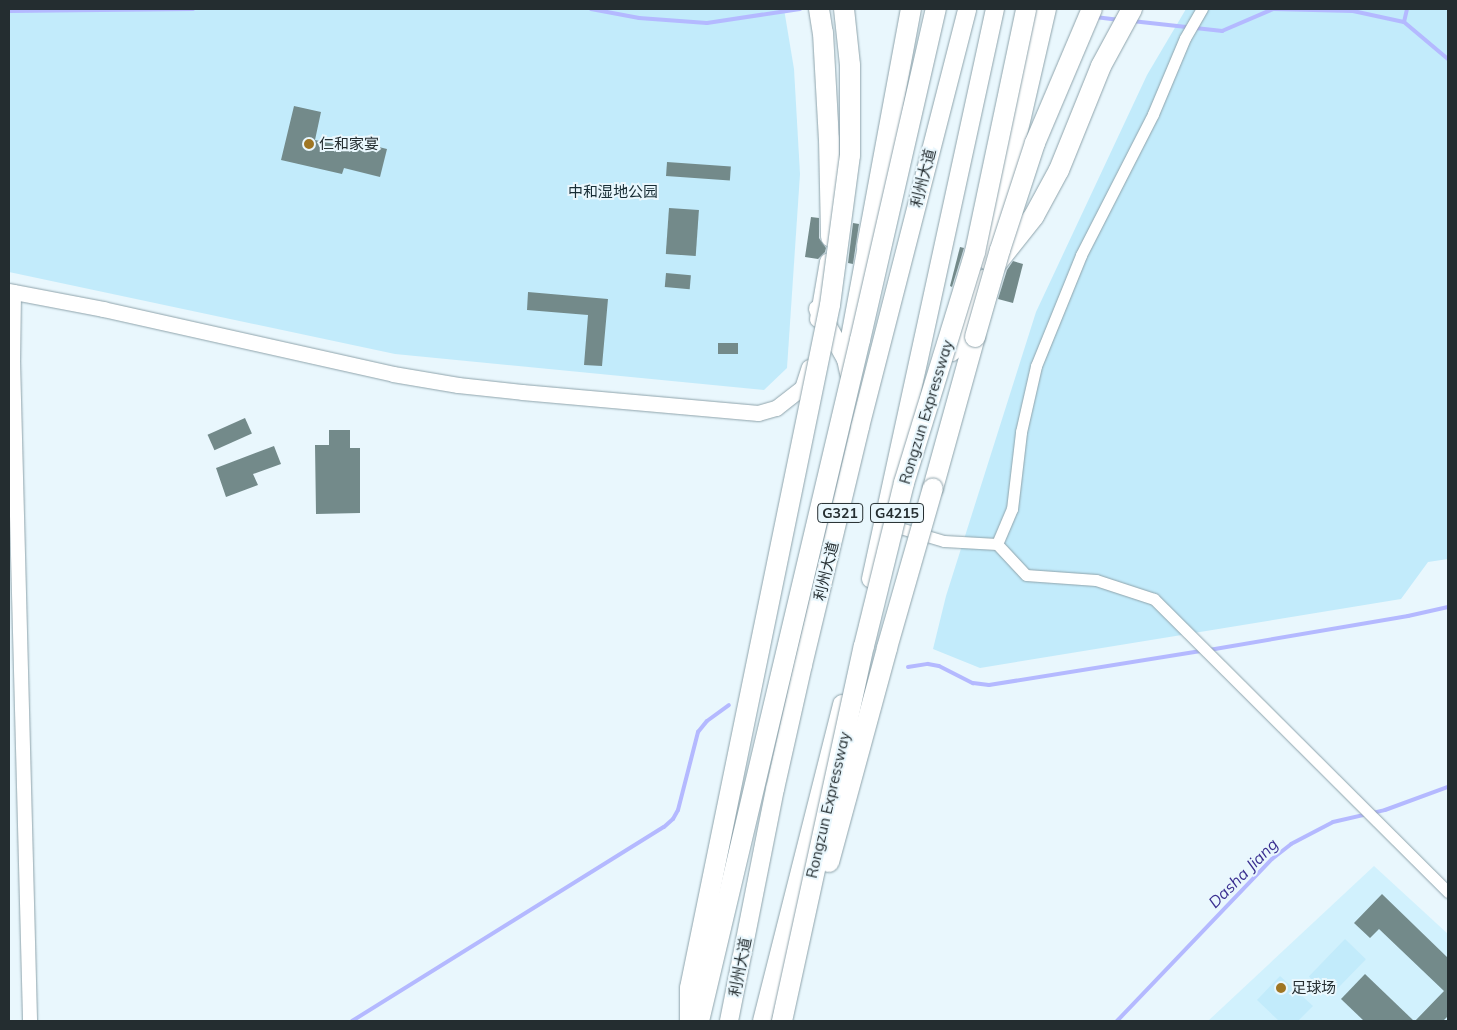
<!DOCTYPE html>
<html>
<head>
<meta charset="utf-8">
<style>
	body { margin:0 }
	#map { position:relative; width:1457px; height:1030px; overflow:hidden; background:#e9f7fd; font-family:Mulish,"Noto Sans SC",sans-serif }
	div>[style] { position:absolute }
	.built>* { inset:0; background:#d1f1fd }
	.green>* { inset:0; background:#c2ebfb; transform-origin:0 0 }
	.stream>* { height:4px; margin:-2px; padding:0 2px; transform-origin:2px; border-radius:2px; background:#b4b9ff }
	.building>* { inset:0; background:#738a8a; transform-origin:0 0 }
	.roads { filter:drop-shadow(0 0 1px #8ea3ab) drop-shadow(0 0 1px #8ea3ab) }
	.minor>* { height:11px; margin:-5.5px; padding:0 5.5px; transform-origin:5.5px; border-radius:5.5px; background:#fff }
	.tertiary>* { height:14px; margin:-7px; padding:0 7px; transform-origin:7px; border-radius:7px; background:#fff }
	.secondary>* { height:15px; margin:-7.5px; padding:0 7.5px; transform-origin:7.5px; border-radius:7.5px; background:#fff }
	.trunk>* { height:18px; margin:-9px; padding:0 9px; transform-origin:9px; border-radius:9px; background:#fff }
	.motorway>* { height:20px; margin:-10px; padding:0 10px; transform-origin:10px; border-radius:10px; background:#fff }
	.bridges { filter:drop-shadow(0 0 1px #8ea3ab) drop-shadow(0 0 1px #8ea3ab) }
	.motorway-bridge>* { height:20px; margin:-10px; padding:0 10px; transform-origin:10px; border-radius:10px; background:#fff }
	.dots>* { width:14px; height:14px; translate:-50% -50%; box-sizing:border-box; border:2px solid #e9f7fd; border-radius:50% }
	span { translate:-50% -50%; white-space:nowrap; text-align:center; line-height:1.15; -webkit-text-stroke:4px #e9f7fd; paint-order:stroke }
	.shield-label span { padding:1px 4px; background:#e9f7fd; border:1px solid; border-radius:4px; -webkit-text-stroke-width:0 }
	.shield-label { font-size:14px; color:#242d30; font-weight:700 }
	.poi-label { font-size:15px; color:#242d30 }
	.left { translate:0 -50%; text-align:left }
	.street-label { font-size:15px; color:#242d30 }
	.park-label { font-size:15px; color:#182d35 }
	.water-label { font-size:16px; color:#392e90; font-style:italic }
	.frame { position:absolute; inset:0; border:10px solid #242d30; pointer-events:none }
</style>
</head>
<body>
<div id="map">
	<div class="built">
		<div style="clip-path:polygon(1374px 866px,1448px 934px,1448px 1021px,1208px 1021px)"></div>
	</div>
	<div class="green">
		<div style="clip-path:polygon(9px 9px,784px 9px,794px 69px,800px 174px,787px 368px,764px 390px,395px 354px,9px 272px)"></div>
		<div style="clip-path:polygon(1186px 9px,1448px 9px,1448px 559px,1428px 562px,1401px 599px,980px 668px,933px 649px,946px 596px,1036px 312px,1147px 75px)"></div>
		<div style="left:1345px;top:939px;width:29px;height:52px;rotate:44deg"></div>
		<div style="clip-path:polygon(1280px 976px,1313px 1006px,1298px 1021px,1279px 1021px,1257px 1000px)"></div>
	</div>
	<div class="stream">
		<div style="left:591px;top:9px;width:49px;rotate:10.6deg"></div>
		<div style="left:639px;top:18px;width:68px;rotate:4.2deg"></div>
		<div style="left:707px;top:23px;width:94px;rotate:-8.6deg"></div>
		<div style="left:9px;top:11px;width:184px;rotate:-0.6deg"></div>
		<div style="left:1095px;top:17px;width:23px;rotate:7deg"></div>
		<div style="left:1132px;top:21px;width:91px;rotate:6.3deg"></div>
		<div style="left:1222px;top:31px;width:56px;rotate:-23.3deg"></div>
		<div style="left:1273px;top:9px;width:80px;rotate:1.4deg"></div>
		<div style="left:1353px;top:11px;width:52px;rotate:12.2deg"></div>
		<div style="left:1404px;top:22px;width:57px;rotate:40.1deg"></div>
		<div style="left:1404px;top:22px;width:13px;rotate:-77deg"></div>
		<div style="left:1209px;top:650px;width:202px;rotate:-9.7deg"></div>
		<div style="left:1408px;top:616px;width:41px;rotate:-12.7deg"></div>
		<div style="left:908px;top:667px;width:20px;rotate:-9deg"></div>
		<div style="left:928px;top:664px;width:11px;rotate:10deg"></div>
		<div style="left:939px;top:666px;width:38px;rotate:27deg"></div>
		<div style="left:973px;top:683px;width:16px;rotate:7deg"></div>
		<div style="left:989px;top:685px;width:216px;rotate:-9.1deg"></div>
		<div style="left:352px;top:1021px;width:367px;rotate:-31.9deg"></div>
		<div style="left:664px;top:827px;width:12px;rotate:-42deg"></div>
		<div style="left:673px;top:819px;width:10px;rotate:-61deg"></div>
		<div style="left:678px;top:810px;width:81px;rotate:-75.6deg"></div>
		<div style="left:698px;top:732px;width:14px;rotate:-51deg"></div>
		<div style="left:707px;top:721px;width:27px;rotate:-36deg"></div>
		<div style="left:1117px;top:1021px;width:224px;rotate:-46.3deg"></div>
		<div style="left:1272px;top:859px;width:24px;rotate:-38deg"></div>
		<div style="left:1291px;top:844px;width:47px;rotate:-27.6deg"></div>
		<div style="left:1333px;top:822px;width:53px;rotate:-13deg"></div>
		<div style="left:1385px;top:810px;width:67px;rotate:-20.1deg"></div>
	</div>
	<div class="building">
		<div style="clip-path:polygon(294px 106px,321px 112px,315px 140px,348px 147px,350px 140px,387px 149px,380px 177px,344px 168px,342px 174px,281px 160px)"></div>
		<div style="left:667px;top:162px;width:64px;height:14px;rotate:4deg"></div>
		<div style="left:669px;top:208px;width:30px;height:46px;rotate:4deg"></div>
		<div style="clip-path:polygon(811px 217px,819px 218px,819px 238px,826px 248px,825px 252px,818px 259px,805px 257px)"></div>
		<div style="clip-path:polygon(853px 223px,859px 224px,853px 264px,848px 263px)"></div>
		<div style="clip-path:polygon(960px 247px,964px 248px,952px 287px,950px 286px)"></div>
		<div style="clip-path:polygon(1013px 261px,1023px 264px,1013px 303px,998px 299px,1007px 270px)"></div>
		<div style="left:666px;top:273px;width:25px;height:14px;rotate:5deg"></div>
		<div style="clip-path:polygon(528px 292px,608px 299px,602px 366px,584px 365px,588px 315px,527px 310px)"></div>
		<div style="left:718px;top:343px;width:20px;height:11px"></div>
		<div style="left:245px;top:418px;width:17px;height:41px;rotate:66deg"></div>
		<div style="clip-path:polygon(329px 430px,350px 430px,350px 448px,360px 448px,360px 513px,316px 514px,315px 445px,329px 445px)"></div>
		<div style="clip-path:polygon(274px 446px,281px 464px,253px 474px,258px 485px,226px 497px,216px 468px)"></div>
		<div style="clip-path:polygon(1382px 894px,1448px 958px,1448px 1016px,1443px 1021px,1415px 1021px,1444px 991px,1379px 929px,1370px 938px,1354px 923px)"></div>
		<div style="clip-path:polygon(1365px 974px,1414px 1021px,1364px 1021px,1341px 999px)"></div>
	</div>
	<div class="roads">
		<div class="minor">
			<div style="left:890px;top:525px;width:56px;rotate:16.5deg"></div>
			<div style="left:944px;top:541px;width:53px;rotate:3.2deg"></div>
			<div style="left:997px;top:544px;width:42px;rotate:46.9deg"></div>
			<div style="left:1026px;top:575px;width:70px;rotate:4.1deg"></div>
			<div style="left:1096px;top:580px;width:61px;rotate:18.1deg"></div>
			<div style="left:1154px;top:599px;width:415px;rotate:44.9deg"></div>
			<div style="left:997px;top:544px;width:38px;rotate:-67deg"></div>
			<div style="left:1012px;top:509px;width:78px;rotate:-83.3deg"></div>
			<div style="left:1021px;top:432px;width:68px;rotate:-77.2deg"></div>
			<div style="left:1036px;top:366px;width:120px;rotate:-67.9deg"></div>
			<div style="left:1081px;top:255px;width:158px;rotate:-62.9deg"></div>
			<div style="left:1153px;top:114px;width:82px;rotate:-67.2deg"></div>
			<div style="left:1185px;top:38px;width:34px;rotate:-60deg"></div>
		</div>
		<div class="tertiary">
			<div style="left:14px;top:292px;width:69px;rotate:90.8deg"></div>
			<div style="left:13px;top:361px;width:660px;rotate:88.52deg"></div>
		</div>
		<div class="secondary">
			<div style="left:9px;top:291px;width:96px;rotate:10.8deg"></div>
			<div style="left:103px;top:309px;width:297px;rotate:12.6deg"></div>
			<div style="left:393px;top:374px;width:66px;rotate:9.6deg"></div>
			<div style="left:458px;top:385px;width:64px;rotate:6.2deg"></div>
			<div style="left:522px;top:392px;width:237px;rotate:5.1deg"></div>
			<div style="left:758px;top:413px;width:19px;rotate:-16deg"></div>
			<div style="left:776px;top:408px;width:33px;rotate:-38deg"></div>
			<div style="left:802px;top:388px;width:22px;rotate:-72deg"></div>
			<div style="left:817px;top:319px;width:59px;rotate:-80.2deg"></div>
		</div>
		<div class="trunk">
			<div style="left:818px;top:309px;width:57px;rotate:60.8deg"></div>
			<div style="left:952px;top:352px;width:80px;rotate:-66.3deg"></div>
			<div style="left:849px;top:373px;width:14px;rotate:-102deg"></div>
			<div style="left:846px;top:359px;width:115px;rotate:-79.5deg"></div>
			<div style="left:871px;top:579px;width:583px;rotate:-77.73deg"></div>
			<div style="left:729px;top:1021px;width:237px;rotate:-78.8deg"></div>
			<div style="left:775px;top:789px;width:127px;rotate:-77.3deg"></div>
			<div style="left:803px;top:665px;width:245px;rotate:-76.5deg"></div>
			<div style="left:860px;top:427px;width:431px;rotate:-75.6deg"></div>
			<div style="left:762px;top:1021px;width:327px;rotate:-75.8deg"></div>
		</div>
		<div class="motorway">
			<div style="left:819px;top:9px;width:24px;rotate:81deg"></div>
			<div style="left:823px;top:33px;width:106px;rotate:86.8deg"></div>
			<div style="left:829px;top:139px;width:98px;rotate:88.8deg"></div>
			<div style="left:867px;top:246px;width:241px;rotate:-79.5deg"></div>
			<div style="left:988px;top:260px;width:258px;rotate:-77deg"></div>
			<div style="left:996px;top:264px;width:61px;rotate:-51.6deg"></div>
			<div style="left:1034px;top:216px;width:52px;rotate:-61.5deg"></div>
			<div style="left:1059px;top:170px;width:112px;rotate:-68deg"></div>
			<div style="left:1101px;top:66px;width:65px;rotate:-61.5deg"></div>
			<div style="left:933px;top:488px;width:157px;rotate:-74.5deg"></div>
		</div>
	</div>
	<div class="bridges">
		<div class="motorway-bridge">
			<div style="left:975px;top:337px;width:91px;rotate:-74deg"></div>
			<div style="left:1000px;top:250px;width:113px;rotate:-71.9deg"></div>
			<div style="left:1035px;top:143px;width:146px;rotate:-67deg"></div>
			<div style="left:829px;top:862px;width:222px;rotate:-74.8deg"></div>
			<div style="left:887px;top:648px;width:166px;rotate:-74deg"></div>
			<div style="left:690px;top:1021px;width:33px;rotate:-90deg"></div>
			<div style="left:690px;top:988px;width:697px;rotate:-78.42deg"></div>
			<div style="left:830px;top:305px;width:151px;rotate:-82.4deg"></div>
			<div style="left:850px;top:155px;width:90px;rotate:-90deg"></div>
			<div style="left:850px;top:65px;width:56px;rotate:-96.1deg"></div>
			<div style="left:699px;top:1021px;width:700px;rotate:-76.7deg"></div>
			<div style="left:860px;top:340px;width:340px;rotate:-77.1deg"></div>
			<div style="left:782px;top:1021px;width:384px;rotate:-77.7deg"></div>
			<div style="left:864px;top:646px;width:168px;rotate:-76.2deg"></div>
			<div style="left:904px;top:483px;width:242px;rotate:-72.9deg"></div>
			<div style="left:975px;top:252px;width:248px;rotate:-78.1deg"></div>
		</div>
	</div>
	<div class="dots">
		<div style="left:309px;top:144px;background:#9f7624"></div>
		<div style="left:1281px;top:988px;background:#9f7624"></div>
	</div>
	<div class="shield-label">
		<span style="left:840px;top:513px">G321</span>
		<span style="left:897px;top:513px">G4215</span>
	</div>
	<div class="poi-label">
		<span class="left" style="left:319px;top:144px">仁和家宴</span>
		<span class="left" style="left:1291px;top:988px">足球场</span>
	</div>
	<div class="street-label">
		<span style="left:923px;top:178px;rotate:-76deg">利州大道</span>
		<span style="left:926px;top:412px;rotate:-73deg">Rongzun Expressway</span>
		<span style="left:826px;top:571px;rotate:-76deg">利州大道</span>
		<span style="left:828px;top:805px;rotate:-77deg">Rongzun Expressway</span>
		<span style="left:740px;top:967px;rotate:-79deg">利州大道</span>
	</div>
	<div class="park-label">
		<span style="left:613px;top:192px">中和湿地公园</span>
	</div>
	<div class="water-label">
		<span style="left:1243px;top:873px;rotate:-45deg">Dasha Jiang</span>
	</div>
	<div class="frame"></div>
</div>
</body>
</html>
